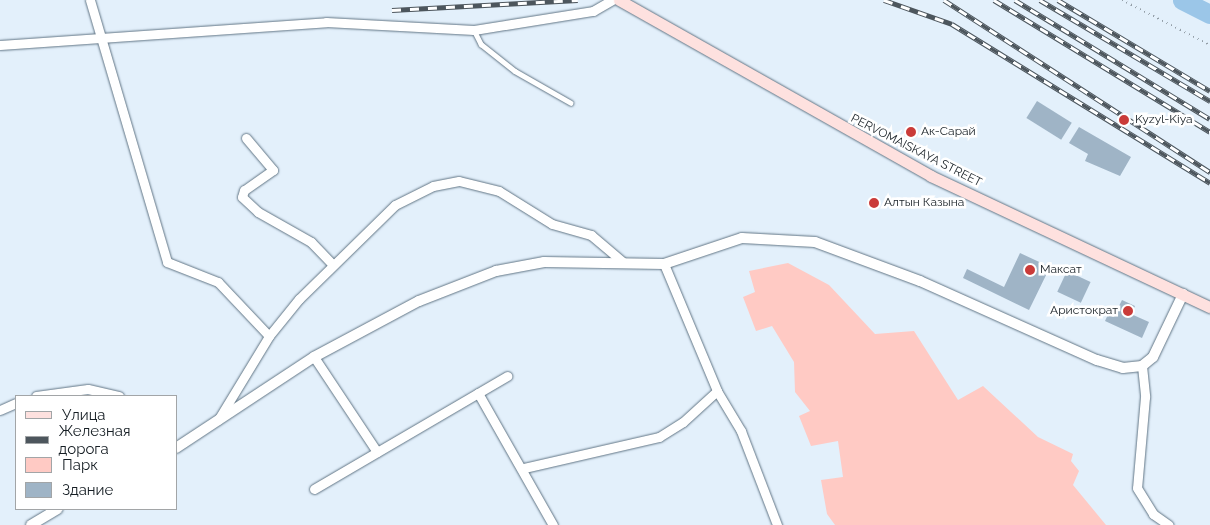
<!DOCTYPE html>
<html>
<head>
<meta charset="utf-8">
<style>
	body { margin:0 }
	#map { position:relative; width:1210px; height:525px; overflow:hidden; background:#e3f0fb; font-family:Raleway,sans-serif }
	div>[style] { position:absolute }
	.green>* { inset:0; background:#ffcac4 }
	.river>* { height:19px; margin:-9.5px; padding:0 9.5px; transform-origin:9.5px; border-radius:9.5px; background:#9bc6e8 }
	.building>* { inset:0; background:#9fb4c6; transform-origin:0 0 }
	.path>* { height:2px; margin-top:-1px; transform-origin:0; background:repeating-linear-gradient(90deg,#939ea7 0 1px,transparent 0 5px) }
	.roads { filter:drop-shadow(0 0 1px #617585) drop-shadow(0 0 1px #617585) }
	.service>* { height:4.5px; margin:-2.25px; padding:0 2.25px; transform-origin:2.25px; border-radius:2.25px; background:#fff }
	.minor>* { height:9px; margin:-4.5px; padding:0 4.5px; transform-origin:4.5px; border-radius:4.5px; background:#fff }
	.tertiary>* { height:10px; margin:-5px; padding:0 5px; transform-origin:5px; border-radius:5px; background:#fff }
	.secondary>* { height:11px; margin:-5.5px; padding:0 5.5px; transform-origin:5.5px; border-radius:5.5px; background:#fee1df }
	.rail>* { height:5px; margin-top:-2.5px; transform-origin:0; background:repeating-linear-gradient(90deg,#fff 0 9px,#4d565d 0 18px); box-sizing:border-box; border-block:1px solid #4d565d }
	.dots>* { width:14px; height:14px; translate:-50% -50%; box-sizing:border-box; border:2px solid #fff; border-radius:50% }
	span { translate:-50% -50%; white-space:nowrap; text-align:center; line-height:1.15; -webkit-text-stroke:5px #fff; paint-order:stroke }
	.poi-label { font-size:12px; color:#161e24 }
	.left { translate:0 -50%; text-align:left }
	.right { translate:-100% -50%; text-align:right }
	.street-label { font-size:12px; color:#161e24 }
	.legend { position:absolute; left:15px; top:395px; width:162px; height:115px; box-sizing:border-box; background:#fff; border:1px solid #a2a5a7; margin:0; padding:6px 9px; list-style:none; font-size:15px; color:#161e24 }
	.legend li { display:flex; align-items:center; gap:10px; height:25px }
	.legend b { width:25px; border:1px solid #a2a5a7 }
</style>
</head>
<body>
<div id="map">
	<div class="green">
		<div style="clip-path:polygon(788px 263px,829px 285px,875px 334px,914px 331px,958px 400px,983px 386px,1038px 437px,1073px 454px,1071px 461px,1079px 471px,1073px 485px,1106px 525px,835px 525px,827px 514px,821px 480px,843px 477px,838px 441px,811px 446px,799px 416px,810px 411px,795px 392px,794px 362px,772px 326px,756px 331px,743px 297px,755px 292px,749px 271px)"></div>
	</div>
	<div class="river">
		<div style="left:1182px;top:0;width:31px;rotate:27deg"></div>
	</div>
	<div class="building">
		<div style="left:1037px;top:101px;width:41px;height:20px;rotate:32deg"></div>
		<div style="clip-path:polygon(1079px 127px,1131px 157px,1120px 176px,1085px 161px,1088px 154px,1069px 143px)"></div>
		<div style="clip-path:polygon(1020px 253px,1050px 267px,1029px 310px,963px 278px,967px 269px,1004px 287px)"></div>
		<div style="left:1067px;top:271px;width:26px;height:23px;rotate:25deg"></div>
		<div style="clip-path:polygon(1122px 300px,1135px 306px,1131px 314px,1149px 322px,1142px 338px,1105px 321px,1112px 306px,1118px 308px)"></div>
	</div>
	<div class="path">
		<div style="left:1122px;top:0;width:99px;rotate:27.1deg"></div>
	</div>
	<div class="roads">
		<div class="service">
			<div style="left:474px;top:30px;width:16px;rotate:63deg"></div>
			<div style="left:481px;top:44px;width:43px;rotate:38.5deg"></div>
			<div style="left:515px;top:71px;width:64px;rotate:29.7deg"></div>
		</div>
		<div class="minor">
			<div style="left:90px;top:0;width:273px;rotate:73.6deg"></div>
			<div style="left:167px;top:262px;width:55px;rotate:21.4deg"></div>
			<div style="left:218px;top:282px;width:74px;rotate:46.6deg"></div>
			<div style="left:0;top:45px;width:327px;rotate:-4deg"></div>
			<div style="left:326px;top:22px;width:148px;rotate:3.1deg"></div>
			<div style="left:474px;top:30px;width:121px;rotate:-9.1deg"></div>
			<div style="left:593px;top:11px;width:22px;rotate:-30deg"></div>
			<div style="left:246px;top:138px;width:42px;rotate:49.8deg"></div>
			<div style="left:273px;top:170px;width:35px;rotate:145deg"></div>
			<div style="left:244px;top:190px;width:7px;rotate:106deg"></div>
			<div style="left:242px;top:197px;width:22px;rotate:43deg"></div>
			<div style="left:258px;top:212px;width:61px;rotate:29.5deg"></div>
			<div style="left:311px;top:242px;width:30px;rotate:46deg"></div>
			<div style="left:664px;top:264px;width:138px;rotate:67.3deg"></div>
			<div style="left:717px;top:391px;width:47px;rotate:59deg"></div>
			<div style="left:741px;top:431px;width:101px;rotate:69deg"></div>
			<div style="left:314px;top:357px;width:114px;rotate:56.4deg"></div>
			<div style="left:1142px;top:366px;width:31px;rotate:84deg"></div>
			<div style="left:1145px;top:397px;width:91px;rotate:95deg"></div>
			<div style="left:1137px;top:488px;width:31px;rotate:58deg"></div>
			<div style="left:1153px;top:514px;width:19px;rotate:35deg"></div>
			<div style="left:478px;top:393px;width:152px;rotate:60.4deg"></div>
			<div style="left:36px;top:396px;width:52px;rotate:-7.7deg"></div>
			<div style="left:88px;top:389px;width:32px;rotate:13deg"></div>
			<div style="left:0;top:410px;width:17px;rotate:-24deg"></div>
			<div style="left:218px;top:420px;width:98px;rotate:-58.7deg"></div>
			<div style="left:269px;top:336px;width:48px;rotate:-51deg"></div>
			<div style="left:299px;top:299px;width:134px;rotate:-44.4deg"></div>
			<div style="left:395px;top:205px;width:42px;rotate:-26.6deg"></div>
			<div style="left:433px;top:186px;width:26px;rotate:-11deg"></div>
			<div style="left:459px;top:181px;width:41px;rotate:14deg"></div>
			<div style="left:499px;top:191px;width:62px;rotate:31.9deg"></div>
			<div style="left:552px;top:224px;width:41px;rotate:15.8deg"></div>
			<div style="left:591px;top:235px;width:42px;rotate:40.2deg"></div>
			<div style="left:524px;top:468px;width:139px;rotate:-12.9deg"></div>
			<div style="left:659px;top:437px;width:28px;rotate:-32deg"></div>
			<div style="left:683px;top:422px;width:46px;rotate:-42.4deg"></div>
			<div style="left:314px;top:489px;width:224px;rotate:-30.3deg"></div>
		</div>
		<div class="tertiary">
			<div style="left:176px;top:448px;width:165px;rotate:-33.4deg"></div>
			<div style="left:314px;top:357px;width:119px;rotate:-28.1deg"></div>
			<div style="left:419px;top:301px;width:83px;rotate:-21.3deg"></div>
			<div style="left:496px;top:271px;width:49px;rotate:-10.6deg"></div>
			<div style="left:544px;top:262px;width:120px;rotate:1deg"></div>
			<div style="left:664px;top:264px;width:82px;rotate:-18.4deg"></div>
			<div style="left:742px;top:238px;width:73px;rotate:3.1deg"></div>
			<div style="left:815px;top:242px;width:112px;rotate:20.4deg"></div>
			<div style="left:920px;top:281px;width:194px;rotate:24.1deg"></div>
			<div style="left:1097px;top:360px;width:27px;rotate:17deg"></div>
			<div style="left:1123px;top:368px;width:19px;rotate:-6deg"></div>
			<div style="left:1142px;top:366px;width:14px;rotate:-39deg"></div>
			<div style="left:1153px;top:357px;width:70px;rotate:-64.5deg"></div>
			<div style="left:31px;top:525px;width:31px;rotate:-31deg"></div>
		</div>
		<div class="secondary">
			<div style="left:619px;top:0;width:358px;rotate:29.4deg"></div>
			<div style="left:931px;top:176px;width:308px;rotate:25.2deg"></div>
		</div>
	</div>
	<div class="rail">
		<div style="left:884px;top:0;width:72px;rotate:19.4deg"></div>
		<div style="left:952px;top:24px;width:303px;rotate:31.6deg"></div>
		<div style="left:944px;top:0;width:317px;rotate:32.9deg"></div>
		<div style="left:994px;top:0;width:253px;rotate:31.4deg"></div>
		<div style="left:1015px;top:0;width:228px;rotate:31.4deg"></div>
		<div style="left:1040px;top:0;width:198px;rotate:30.7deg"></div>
		<div style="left:1058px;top:0;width:177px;rotate:30.9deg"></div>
		<div style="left:392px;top:10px;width:186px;rotate:-3.1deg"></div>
	</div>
	<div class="dots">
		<div style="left:1124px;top:120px;background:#ca3b39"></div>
		<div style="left:911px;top:132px;background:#ca3b39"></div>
		<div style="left:874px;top:203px;background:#ca3b39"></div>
		<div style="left:1030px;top:270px;background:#ca3b39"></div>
		<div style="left:1128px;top:311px;background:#ca3b39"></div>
	</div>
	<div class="poi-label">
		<span class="left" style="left:1135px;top:120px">Kyzyl-Kiya</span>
		<span class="left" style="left:921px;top:132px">Ак-Сарай</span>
		<span class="left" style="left:884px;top:203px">Алтын Казына</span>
		<span class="left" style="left:1040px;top:270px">Максат</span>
		<span class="right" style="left:1118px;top:311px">Аристократ</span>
	</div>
	<div class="street-label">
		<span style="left:916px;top:151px;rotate:27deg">PERVOMAISKAYA STREET</span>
	</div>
	<ul class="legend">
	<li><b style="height:6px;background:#fee1df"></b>Улица</li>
	<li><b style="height:6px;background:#4d565d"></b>Железная дорога</li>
	<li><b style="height:14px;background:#ffcac4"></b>Парк</li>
	<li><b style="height:14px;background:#9fb4c6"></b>Здание</li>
	</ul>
</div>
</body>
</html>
